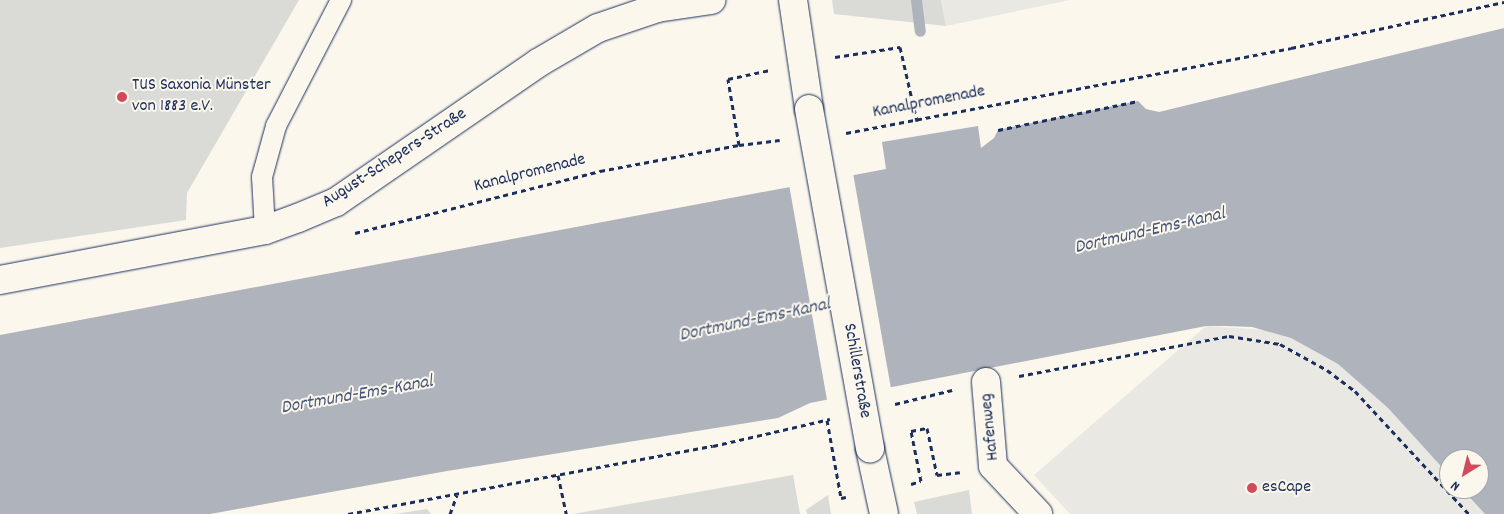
<!DOCTYPE html>
<html>
<head>
<meta charset="utf-8">
<style>
	body { margin:0 }
	#map { position:relative; width:1504px; height:514px; overflow:hidden; background:#fbf7ec; font-family:Dekko,sans-serif }
	div>[style] { position:absolute }
	.built>* { inset:0; background:#eae8e2 }
	.green>* { inset:0; background:#dadad7 }
	.water>* { inset:0; background:#afb3bb }
	.pier>* { inset:0; background:#fbf7ec; transform-origin:0 0 }
	.stream>* { height:11px; margin:-5.5px; padding:0 5.5px; transform-origin:5.5px; border-radius:5.5px; background:#afb3bb }
	.path>* { height:3px; margin-top:-1.5px; transform-origin:0; background:repeating-linear-gradient(90deg,#1b2f5e 0 5px,transparent 0 9px) }
	.roads { filter:drop-shadow(0 0 1px #1b2f5e) drop-shadow(0 0 1px #1b2f5e) }
	.service>* { height:20px; margin:-10px; padding:0 10px; transform-origin:10px; border-radius:10px; background:#fbf7ec }
	.minor>* { height:28px; margin:-14px; padding:0 14px; transform-origin:14px; border-radius:14px; background:#fbf7ec }
	.bridges { filter:drop-shadow(0 0 1px #1b2f5e) drop-shadow(0 0 1px #1b2f5e) }
	.minor-bridge>* { height:28px; margin:-14px; padding:0 14px; transform-origin:14px; border-radius:14px; background:#fbf7ec }
	.dots>* { width:14px; height:14px; translate:-50% -50%; box-sizing:border-box; border:2px solid #fbf7ec; border-radius:50% }
	span { translate:-50% -50%; white-space:nowrap; text-align:center; line-height:1.15; -webkit-text-stroke:4px #fbf7ec; paint-order:stroke }
	.poi-label { font-size:18px; color:#1b2f5e }
	.left { translate:0 -50%; text-align:left }
	.street-label { font-size:18px; color:#1b2f5e }
	.water-label { font-size:19px; color:#47577a; font-style:italic }
	.north { position:absolute; left:1439px; top:449px; width:50px; height:50px; box-sizing:border-box; background:#fbf7ec; border:1px solid #a1a7b3; border-radius:50%; rotate:216deg; font-size:14px; font-weight:700; line-height:20px; text-align:center; color:#1b2f5e }
	.north::after { content:''; display:block; margin:auto; width:18px; height:22px; background:#d1495b; clip-path:polygon(50% 0,100% 100%,50% 72%,0 100%) }
</style>
</head>
<body>
<div id="map">
	<div class="built">
		<div style="clip-path:polygon(941px 0,1070px 0,946px 26px)"></div>
		<div style="clip-path:polygon(1206px 326px,1266px 330px,1291px 338px,1338px 364px,1388px 408px,1449px 475px,1449px 489px,1462px 489px,1485px 514px,1070px 514px,1034px 475px)"></div>
	</div>
	<div class="green">
		<div style="clip-path:polygon(0 0,299px 0,187px 193px,186px 220px,0 248px)"></div>
		<div style="clip-path:polygon(832px 0,941px 0,946px 26px,834px 14px)"></div>
		<div style="clip-path:polygon(793px 475px,800px 514px,573px 514px)"></div>
		<div style="clip-path:polygon(969px 490px,972px 514px,917px 514px,914px 502px)"></div>
		<div style="clip-path:polygon(828px 495px,831px 514px,807px 514px,806px 510px)"></div>
		<div style="clip-path:polygon(427px 509px,431px 514px,395px 514px)"></div>
	</div>
	<div class="water">
		<div style="clip-path:polygon(1504px 28px,1504px 514px,1485px 514px,1462px 489px,1479px 489px,1479px 459px,1449px 459px,1449px 475px,1388px 408px,1338px 364px,1291px 338px,1252px 327px,1226px 326px,1206px 326px,810px 403px,778px 418px,447px 471px,210px 514px,0 514px,0 335px,886px 169px,882px 142px,978px 126px,981px 148px,994px 138px,998px 130px,1138px 101px,1146px 109px,1159px 112px)"></div>
	</div>
	<div class="pier">
		<div style="left:853px;top:173px;width:220px;height:65px;rotate:80deg"></div>
	</div>
	<div class="stream">
		<div style="left:916px;top:0;width:31px;rotate:83deg"></div>
	</div>
	<div class="path">
		<div style="left:835px;top:57px;width:66px;rotate:-8.7deg"></div>
		<div style="left:900px;top:47px;width:76px;rotate:77.1deg"></div>
		<div style="left:998px;top:130px;width:143px;rotate:-11.7deg"></div>
		<div style="left:846px;top:133px;width:453px;rotate:-10.8deg"></div>
		<div style="left:1291px;top:48px;width:218px;rotate:-12.2deg"></div>
		<div style="left:739px;top:145px;width:67px;rotate:-99.5deg"></div>
		<div style="left:728px;top:79px;width:43px;rotate:-12.1deg"></div>
		<div style="left:355px;top:233px;width:253px;rotate:-14.2deg"></div>
		<div style="left:600px;top:171px;width:141px;rotate:-10.6deg"></div>
		<div style="left:739px;top:145px;width:41px;rotate:-7deg"></div>
		<div style="left:1019px;top:376px;width:214px;rotate:-10.8deg"></div>
		<div style="left:1229px;top:336px;width:52px;rotate:8.9deg"></div>
		<div style="left:1280px;top:344px;width:54px;rotate:29deg"></div>
		<div style="left:1327px;top:370px;width:35px;rotate:37deg"></div>
		<div style="left:1355px;top:391px;width:168px;rotate:47.2deg"></div>
		<div style="left:895px;top:404px;width:59px;rotate:-13.8deg"></div>
		<div style="left:827px;top:420px;width:79px;rotate:79.8deg"></div>
		<div style="left:841px;top:498px;width:5px;rotate:-11deg"></div>
		<div style="left:558px;top:475px;width:40px;rotate:78deg"></div>
		<div style="left:911px;top:484px;width:10px;rotate:-17deg"></div>
		<div style="left:921px;top:481px;width:51px;rotate:-101.3deg"></div>
		<div style="left:911px;top:431px;width:16px;rotate:-11deg"></div>
		<div style="left:927px;top:428px;width:48px;rotate:78deg"></div>
		<div style="left:937px;top:475px;width:23px;rotate:-7deg"></div>
		<div style="left:348px;top:514px;width:371px;rotate:-10.6deg"></div>
		<div style="left:713px;top:446px;width:120px;rotate:-13deg"></div>
		<div style="left:450px;top:514px;width:20px;rotate:-70deg"></div>
	</div>
	<div class="roads">
		<div class="service">
			<div style="left:265px;top:230px;width:53px;rotate:-93.2deg"></div>
			<div style="left:262px;top:177px;width:53px;rotate:-74.6deg"></div>
			<div style="left:276px;top:126px;width:142px;rotate:-62.7deg"></div>
		</div>
		<div class="minor">
			<div style="left:793px;top:0;width:110px;rotate:81.6deg"></div>
			<div style="left:0;top:280px;width:270px;rotate:-10.7deg"></div>
			<div style="left:265px;top:230px;width:35px;rotate:-20deg"></div>
			<div style="left:298px;top:218px;width:41px;rotate:-22.8deg"></div>
			<div style="left:336px;top:202px;width:245px;rotate:-34.5deg"></div>
			<div style="left:538px;top:63px;width:69px;rotate:-30.3deg"></div>
			<div style="left:598px;top:28px;width:62px;rotate:-18.7deg"></div>
			<div style="left:657px;top:8px;width:55px;rotate:-8.4deg"></div>
			<div style="left:986px;top:382px;width:84px;rotate:85.2deg"></div>
			<div style="left:993px;top:466px;width:66px;rotate:46.8deg"></div>
			<div style="left:870px;top:449px;width:66px;rotate:77.8deg"></div>
		</div>
	</div>
	<div class="bridges">
		<div class="minor-bridge">
			<div style="left:809px;top:109px;width:345px;rotate:79.8deg"></div>
		</div>
	</div>
	<div class="dots">
		<div style="left:122px;top:97px;background:#d1495b"></div>
		<div style="left:1252px;top:488px;background:#d1495b"></div>
	</div>
	<div class="poi-label">
		<span class="left" style="left:132px;top:97px">TUS Saxonia Münster<br>von 1883 e.V.</span>
		<span class="left" style="left:1262px;top:488px">esCape</span>
	</div>
	<div class="street-label">
		<span style="left:929px;top:103px;rotate:-11deg">Kanalpromenade</span>
		<span style="left:395px;top:159px;rotate:-33deg">August-Schepers-Straße</span>
		<span style="left:530px;top:174px;rotate:-14deg">Kanalpromenade</span>
		<span style="left:856px;top:371px;rotate:80deg">Schillerstraße</span>
		<span style="left:991px;top:427px;rotate:-96deg">Hafenweg</span>
	</div>
	<div class="water-label">
		<span style="left:1150px;top:232px;rotate:-13deg">Dortmund-Ems-Kanal</span>
		<span style="left:755px;top:321px;rotate:-12deg">Dortmund-Ems-Kanal</span>
		<span style="left:357px;top:396px;rotate:-10deg">Dortmund-Ems-Kanal</span>
	</div>
	<div class="north">N</div>
</div>
</body>
</html>
